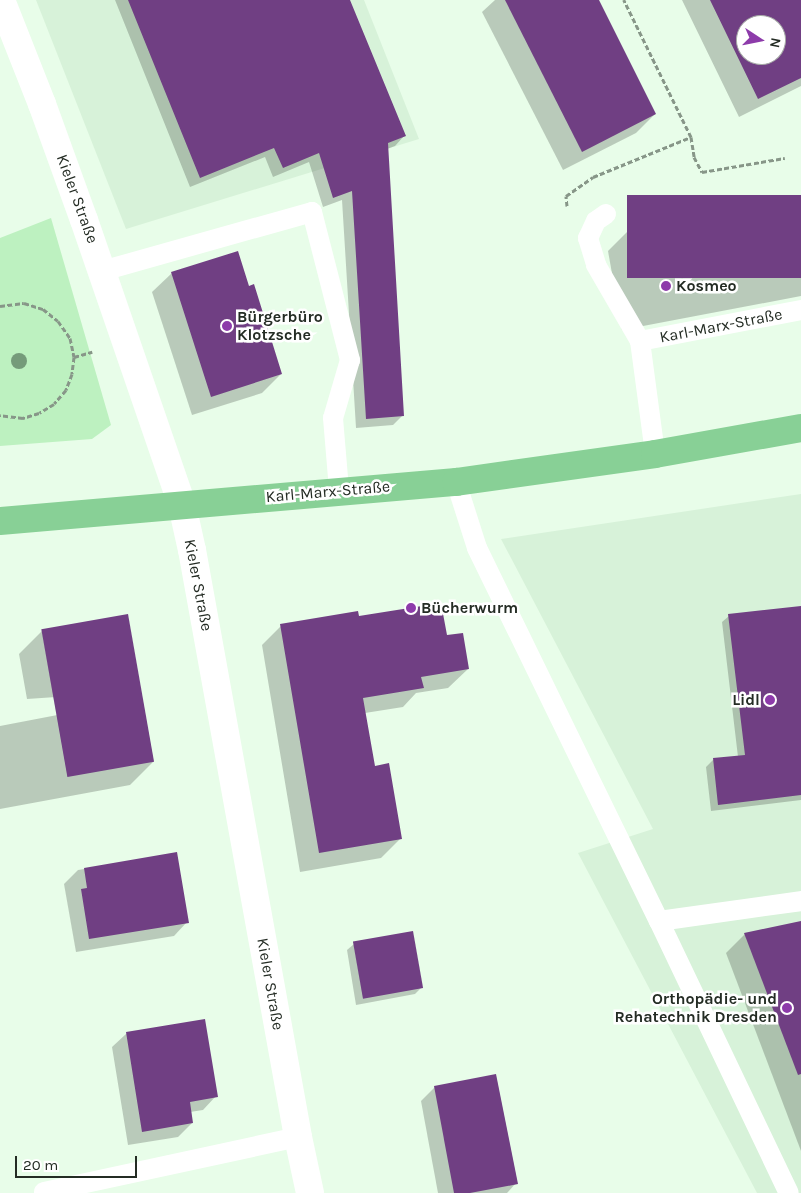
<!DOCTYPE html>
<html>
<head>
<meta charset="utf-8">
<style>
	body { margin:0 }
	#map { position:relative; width:801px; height:1193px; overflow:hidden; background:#e8fde9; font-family:Karla,sans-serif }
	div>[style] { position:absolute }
	.built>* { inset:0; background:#d7f2d9 }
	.green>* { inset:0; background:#bdf1c0 }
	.shadow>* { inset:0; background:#0003 }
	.building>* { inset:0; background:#703f83; transform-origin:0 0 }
	.path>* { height:3px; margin-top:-1.5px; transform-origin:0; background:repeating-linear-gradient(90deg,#879688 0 5px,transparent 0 7.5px) }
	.service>* { height:20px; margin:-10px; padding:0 10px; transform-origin:10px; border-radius:10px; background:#fff }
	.minor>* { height:28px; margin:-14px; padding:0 14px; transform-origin:14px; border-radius:14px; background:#fff }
	.primary>* { height:28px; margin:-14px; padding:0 14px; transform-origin:14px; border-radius:14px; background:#88d096 }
	.trees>* { width:16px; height:16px; margin:-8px; border-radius:50%; background:#759b7a }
	.dots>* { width:14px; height:14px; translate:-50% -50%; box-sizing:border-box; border:2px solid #fff; border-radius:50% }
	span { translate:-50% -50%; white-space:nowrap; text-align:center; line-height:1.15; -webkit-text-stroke:5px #fff; paint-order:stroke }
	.street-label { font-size:16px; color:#242c24 }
	.poi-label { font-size:16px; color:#242c24; font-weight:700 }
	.left { translate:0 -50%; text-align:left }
	.right { translate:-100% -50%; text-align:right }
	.north { position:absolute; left:736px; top:15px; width:50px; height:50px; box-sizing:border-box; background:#fff; border:1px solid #a7aba7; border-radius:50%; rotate:101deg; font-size:14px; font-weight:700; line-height:20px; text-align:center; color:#242c24 }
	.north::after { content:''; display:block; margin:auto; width:18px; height:22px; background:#8d3baa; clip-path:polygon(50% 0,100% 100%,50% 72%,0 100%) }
	.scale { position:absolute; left:15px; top:1156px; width:122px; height:22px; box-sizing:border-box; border:2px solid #242c24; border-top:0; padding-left:6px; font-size:15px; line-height:18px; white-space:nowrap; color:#242c24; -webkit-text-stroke:4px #fff; paint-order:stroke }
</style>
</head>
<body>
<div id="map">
	<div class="built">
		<div style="clip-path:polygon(36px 0,364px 0,419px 139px,126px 229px)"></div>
		<div style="clip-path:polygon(801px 494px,801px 1193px,757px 1193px,578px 853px,653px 829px,501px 539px)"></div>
	</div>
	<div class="green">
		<div style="clip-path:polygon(51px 218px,111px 425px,92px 439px,0 446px,0 238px)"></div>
	</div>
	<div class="shadow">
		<div style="clip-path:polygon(115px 0,349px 0,404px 136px,395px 146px,387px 149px,403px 415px,393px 425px,356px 428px,342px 200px,323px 207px,309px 162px,273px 177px,265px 157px,190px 187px)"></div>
		<div style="clip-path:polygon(495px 0,597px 0,655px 114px,636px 133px,563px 170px,482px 12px)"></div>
		<div style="clip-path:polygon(evenodd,682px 0,801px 0,801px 86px,739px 117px,682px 0,746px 25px,776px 25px,776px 55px,746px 55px,746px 25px)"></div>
		<div style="clip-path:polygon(801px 196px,801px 296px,622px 330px,608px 251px,631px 228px)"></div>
		<div style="clip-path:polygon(172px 273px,248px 287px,281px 374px,262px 393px,192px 415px,152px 292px)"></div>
		<div style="clip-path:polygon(801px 607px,801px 800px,711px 811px,706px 767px,713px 760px,738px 757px,722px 622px,729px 616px)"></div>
		<div style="clip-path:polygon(357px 618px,446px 636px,468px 669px,448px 688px,416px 693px,403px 707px,365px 713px,374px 767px,400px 839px,381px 858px,300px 872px,262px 645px,281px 626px)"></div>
		<div style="clip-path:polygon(42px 631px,153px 762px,130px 785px,0 809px,0 726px,73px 712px,71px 696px,27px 699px,19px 654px)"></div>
		<div style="clip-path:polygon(176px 854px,187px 922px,174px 936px,76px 952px,64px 884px,78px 870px)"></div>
		<div style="clip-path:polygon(801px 922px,801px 1151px,726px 953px,745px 934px)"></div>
		<div style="clip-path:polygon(354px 944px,422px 987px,415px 994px,356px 1005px,347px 950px)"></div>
		<div style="clip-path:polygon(204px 1021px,216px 1096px,203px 1110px,190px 1112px,192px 1123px,178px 1137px,128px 1145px,112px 1047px,126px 1034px)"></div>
		<div style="clip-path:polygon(435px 1087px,516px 1183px,507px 1193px,438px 1193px,421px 1101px)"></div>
	</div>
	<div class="building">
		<div style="clip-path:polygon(128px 0,350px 0,406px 136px,388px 143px,404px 416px,366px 419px,352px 191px,333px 198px,319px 153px,283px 168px,274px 148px,200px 178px)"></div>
		<div style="clip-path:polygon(505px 0,599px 0,656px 114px,582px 152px)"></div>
		<div style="clip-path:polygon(evenodd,710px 0,801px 0,801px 78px,758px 99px,710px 0,746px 25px,776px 25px,776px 55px,746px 55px,746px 25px)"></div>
		<div style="left:801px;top:195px;width:83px;height:174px;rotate:90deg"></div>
		<div style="clip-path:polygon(238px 251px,249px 286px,254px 284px,282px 374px,211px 397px,171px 272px)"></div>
		<div style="clip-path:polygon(441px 603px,447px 635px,463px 633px,469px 669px,421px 677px,424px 688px,363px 698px,375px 766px,389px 763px,402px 839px,319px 853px,280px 624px,358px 611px,359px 616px)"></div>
		<div style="clip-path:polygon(801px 606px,801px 795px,718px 805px,713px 758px,745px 755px,728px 614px)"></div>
		<div style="left:128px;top:614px;width:150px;height:88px;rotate:80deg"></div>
		<div style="clip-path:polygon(177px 852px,189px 923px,89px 939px,81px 889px,87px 888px,84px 868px)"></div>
		<div style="clip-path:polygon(801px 921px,801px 1074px,798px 1075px,744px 933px)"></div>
		<div style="left:413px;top:931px;width:58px;height:61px;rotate:80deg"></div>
		<div style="clip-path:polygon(205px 1019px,218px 1097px,190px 1102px,193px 1123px,142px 1132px,126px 1032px)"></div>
		<div style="clip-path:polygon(496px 1074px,518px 1184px,470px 1193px,454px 1193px,434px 1086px)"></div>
	</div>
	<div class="path">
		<div style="left:691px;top:137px;width:20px;rotate:81deg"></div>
		<div style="left:694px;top:157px;width:17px;rotate:62deg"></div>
		<div style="left:702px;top:172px;width:84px;rotate:-9.6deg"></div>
		<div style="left:567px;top:206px;width:10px;rotate:-96deg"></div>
		<div style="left:566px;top:196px;width:33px;rotate:-35deg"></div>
		<div style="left:593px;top:177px;width:106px;rotate:-22.2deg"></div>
		<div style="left:691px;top:137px;width:153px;rotate:-116.1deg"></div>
		<div style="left:0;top:306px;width:24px;rotate:-7deg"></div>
		<div style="left:24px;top:303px;width:20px;rotate:18deg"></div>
		<div style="left:43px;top:309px;width:19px;rotate:39deg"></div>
		<div style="left:58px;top:321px;width:21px;rotate:55deg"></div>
		<div style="left:70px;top:338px;width:19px;rotate:78deg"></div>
		<div style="left:74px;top:357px;width:17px;rotate:97deg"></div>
		<div style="left:72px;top:374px;width:17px;rotate:111deg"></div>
		<div style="left:66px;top:390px;width:18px;rotate:131deg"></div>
		<div style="left:54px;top:404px;width:17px;rotate:149deg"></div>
		<div style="left:39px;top:413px;width:17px;rotate:163deg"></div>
		<div style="left:23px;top:418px;width:23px;rotate:-173deg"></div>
		<div style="left:74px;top:357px;width:19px;rotate:-16deg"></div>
	</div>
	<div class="service">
		<div style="left:606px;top:214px;width:12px;rotate:145deg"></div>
		<div style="left:596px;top:221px;width:19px;rotate:115deg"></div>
		<div style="left:588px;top:238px;width:28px;rotate:73deg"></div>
		<div style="left:596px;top:265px;width:88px;rotate:59.9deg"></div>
		<div style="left:640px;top:341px;width:114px;rotate:82.4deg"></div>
		<div style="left:102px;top:271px;width:218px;rotate:-15.7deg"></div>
		<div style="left:312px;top:212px;width:153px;rotate:75.6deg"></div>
		<div style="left:350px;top:360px;width:60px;rotate:106.3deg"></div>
		<div style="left:333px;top:418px;width:72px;rotate:85.2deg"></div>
		<div style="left:640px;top:341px;width:164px;rotate:-10.9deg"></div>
		<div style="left:456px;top:482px;width:69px;rotate:72.3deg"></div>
		<div style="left:477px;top:548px;width:415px;rotate:64deg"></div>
		<div style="left:659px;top:921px;width:143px;rotate:-8deg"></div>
		<div style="left:659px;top:921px;width:301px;rotate:64.5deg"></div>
		<div style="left:44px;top:1192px;width:260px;rotate:-12.2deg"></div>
	</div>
	<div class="minor">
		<div style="left:1px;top:0;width:112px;rotate:68.5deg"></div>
		<div style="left:42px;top:104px;width:123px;rotate:70.1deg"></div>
		<div style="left:84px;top:220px;width:301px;rotate:71deg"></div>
		<div style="left:182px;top:505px;width:46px;rotate:77.5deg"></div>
		<div style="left:192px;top:550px;width:596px;rotate:79.76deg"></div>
		<div style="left:298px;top:1137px;width:57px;rotate:77.9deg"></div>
	</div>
	<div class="primary">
		<div style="left:0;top:521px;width:458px;rotate:-4.9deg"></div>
		<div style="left:456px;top:482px;width:201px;rotate:-8deg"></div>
		<div style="left:655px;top:454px;width:148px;rotate:-10.1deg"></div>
	</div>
	<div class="trees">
		<div style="left:19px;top:361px"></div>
	</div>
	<div class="dots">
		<div style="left:666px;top:286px;background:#8d3baa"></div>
		<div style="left:227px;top:326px;background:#8d3baa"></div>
		<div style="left:411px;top:608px;background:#8d3baa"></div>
		<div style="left:770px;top:700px;background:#8d3baa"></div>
		<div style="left:787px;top:1008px;background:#8d3baa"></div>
	</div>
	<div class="street-label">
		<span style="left:77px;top:199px;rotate:70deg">Kieler Straße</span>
		<span style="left:721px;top:326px;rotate:-11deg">Karl-Marx-Straße</span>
		<span style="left:328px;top:492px;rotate:-5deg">Karl-Marx-Straße</span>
		<span style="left:198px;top:585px;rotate:79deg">Kieler Straße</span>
		<span style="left:270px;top:984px;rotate:80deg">Kieler Straße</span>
	</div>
	<div class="poi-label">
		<span class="left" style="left:676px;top:286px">Kosmeo</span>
		<span class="left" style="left:237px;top:326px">Bürgerbüro<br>Klotzsche</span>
		<span class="left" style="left:421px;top:608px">Bücherwurm</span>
		<span class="right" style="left:760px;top:700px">Lidl</span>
		<span class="right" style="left:777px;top:1008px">Orthopädie- und<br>Rehatechnik Dresden</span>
	</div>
	<div class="north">N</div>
	<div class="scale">20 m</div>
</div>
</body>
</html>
